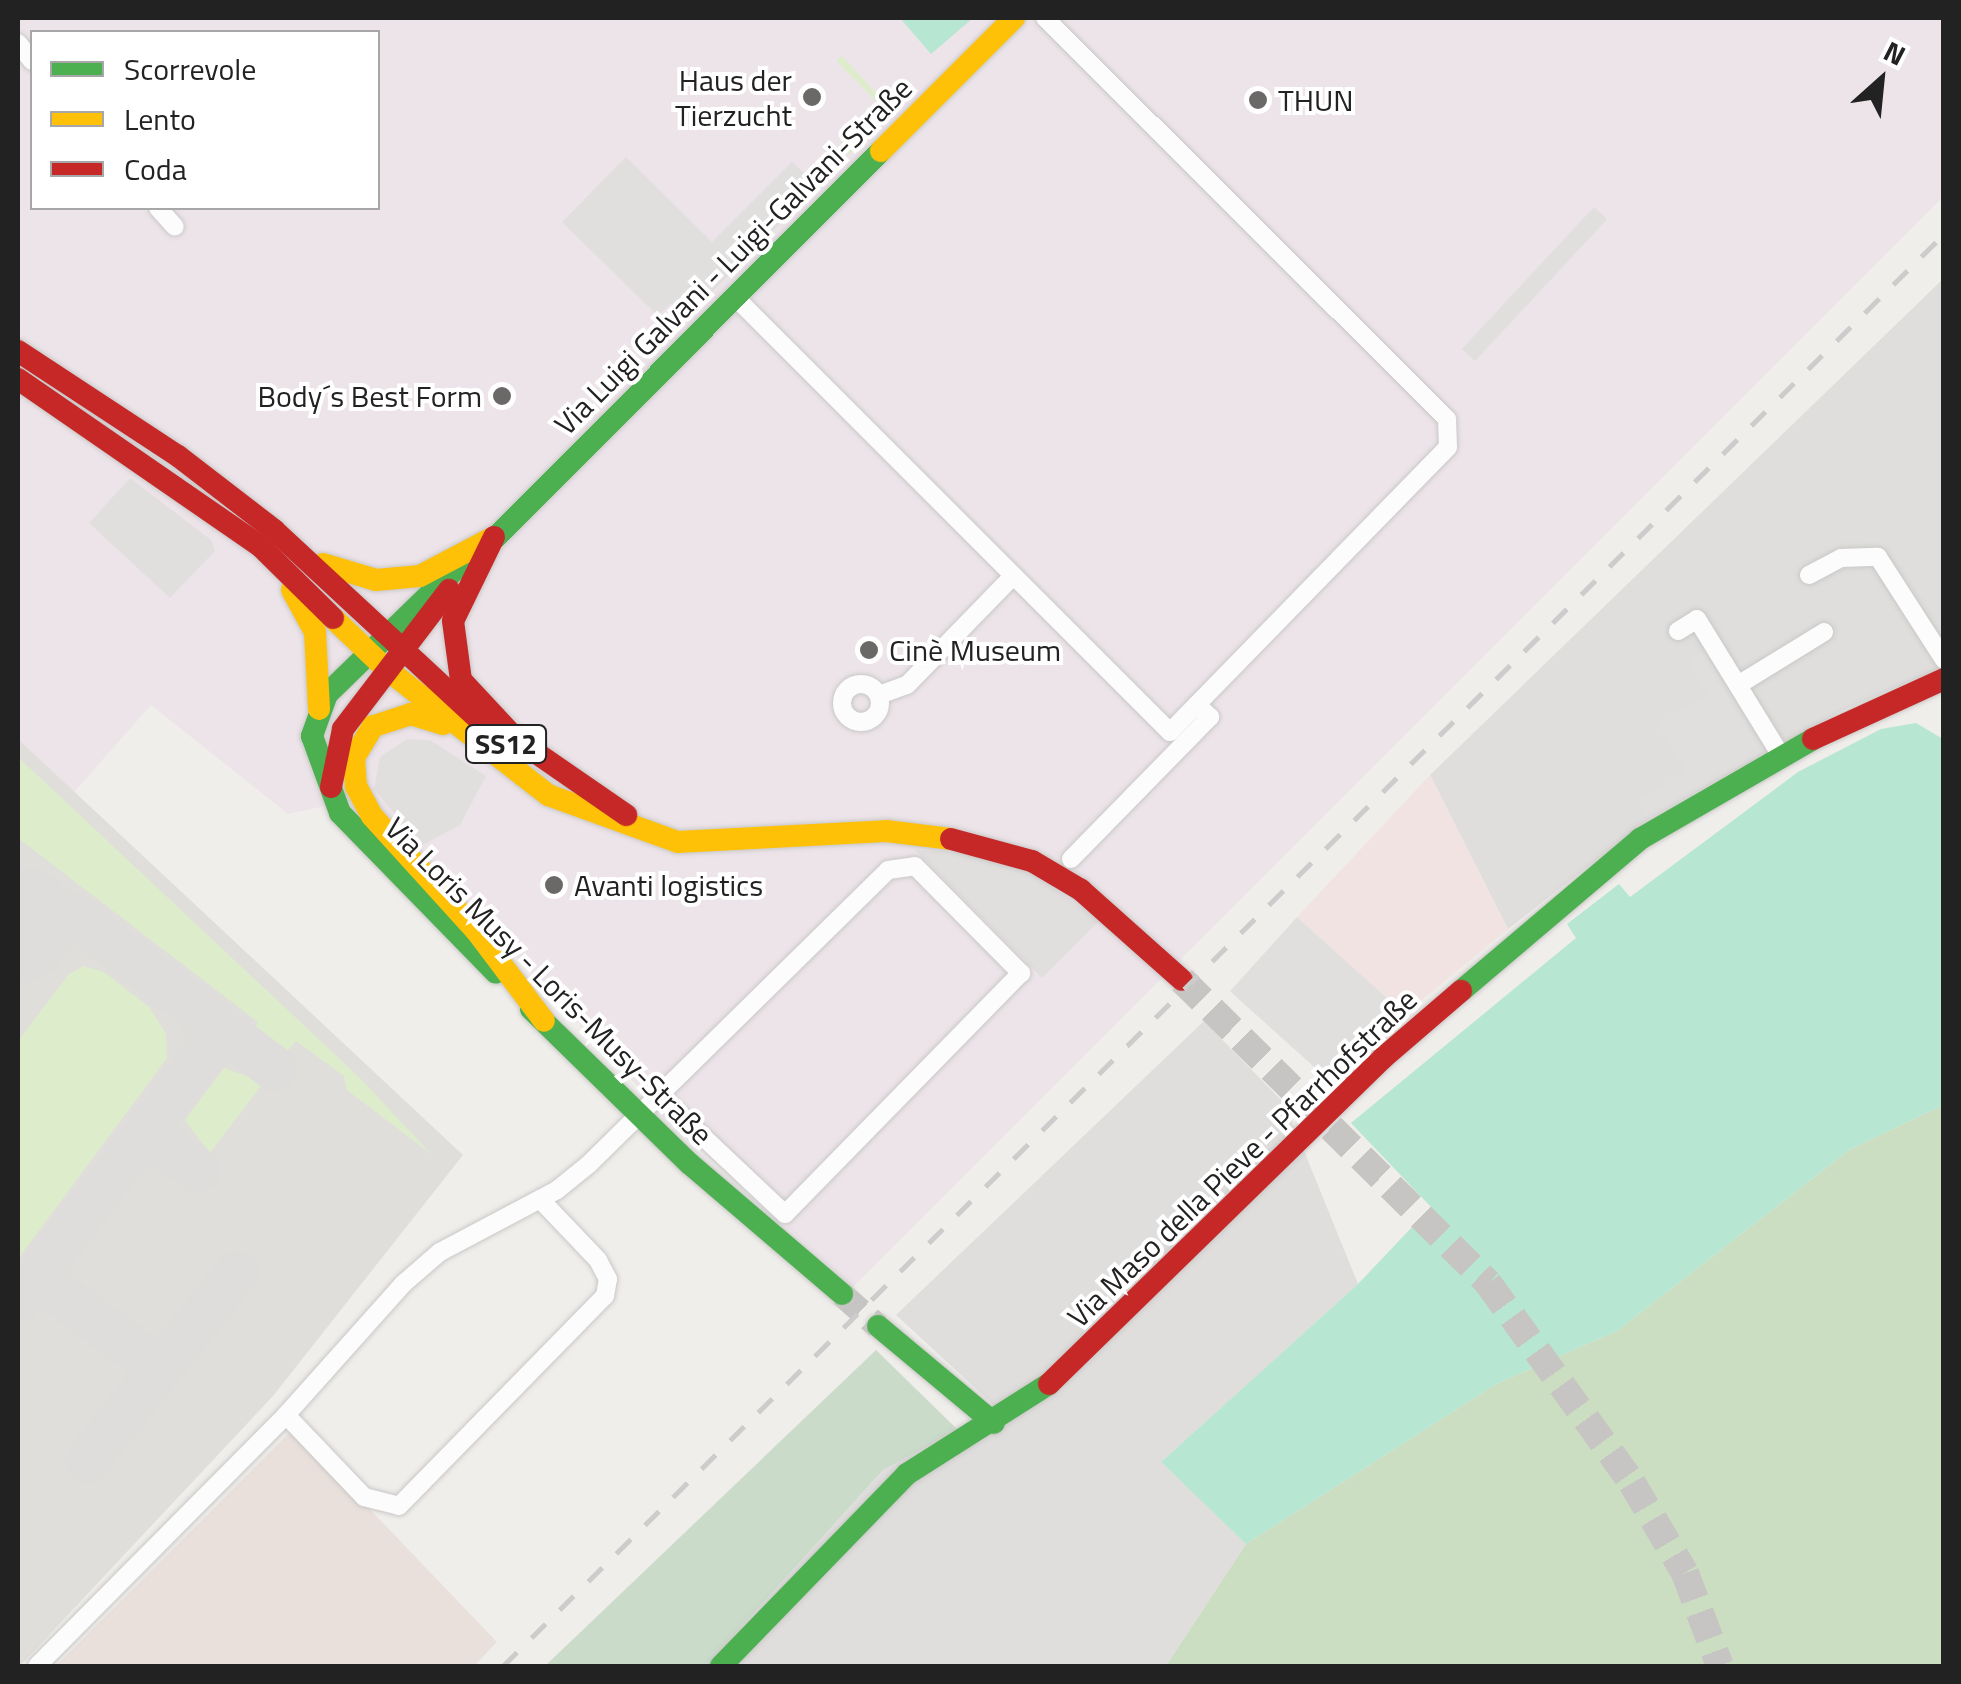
<!DOCTYPE html>
<html>
<head>
<meta charset="utf-8">
<style>
	body { margin:0 }
	#map { position:relative; width:1961px; height:1684px; overflow:hidden; background:#f0eeeb; font-family:"Titillium Web",sans-serif }
	div>[style] { position:absolute }
	.residential>* { inset:0; background:#dfdedc }
	.commercial>* { inset:0; background:#f1e3e1 }
	.industrial>* { inset:0; background:#ede4e9 }
	.military>* { inset:0; background:#eae0db }
	.airport>* { inset:0; background:#e0deda }
	.grass>* { inset:0; background:#ddeccb }
	.forest>* { inset:0; background:#cbdec1 }
	.cemetery>* { inset:0; background:#cadbca }
	.pitch>* { inset:0; background:#b7e6d2 }
	.parking>* { inset:0; background:#e0dfde; transform-origin:0 0 }
	.taxiway>* { height:45px; margin:-22.5px; padding:0 22.5px; transform-origin:22.5px; border-radius:22.5px; background:#dedddc }
	.runway>* { height:110px; margin:-55px; padding:0 55px; transform-origin:55px; border-radius:55px; background:#dedddc }
	.secondary-tunnel>* { height:25px; margin-top:-12.5px; transform-origin:0; background:repeating-linear-gradient(90deg,#c7c5c3 0 25px,transparent 0 37px) }
	.primary-tunnel>* { height:28px; margin-top:-14px; transform-origin:0; background:repeating-linear-gradient(90deg,#c7c5c3 0 28px,transparent 0 42px) }
	.roads { filter:drop-shadow(0 0 2px #c9c8c7) drop-shadow(0 0 2px #c9c8c7) }
	.street>* { height:18px; margin:-9px; padding:0 9px; transform-origin:9px; border-radius:9px; background:#fdfcfc }
	.street>.ring { margin:-9px; padding:0; box-sizing:content-box; background:none; border:18px solid #fdfcfc; border-radius:50% }
	.fast>* { height:22px; margin:-11px; padding:0 11px; transform-origin:11px; border-radius:11px; background:#4caf50 }
	.slow>* { height:22px; margin:-11px; padding:0 11px; transform-origin:11px; border-radius:11px; background:#ffc107 }
	.jam>* { height:22px; margin:-11px; padding:0 11px; transform-origin:11px; border-radius:11px; background:#c62828 }
	.rail>* { height:5px; margin-top:-2.5px; transform-origin:0; background:repeating-linear-gradient(90deg,#ccc 0 20px,transparent 0 40px) }
	.dots>* { width:28px; height:28px; translate:-50% -50%; box-sizing:border-box; border:5px solid #fff; border-radius:50% }
	span { translate:-50% -50%; white-space:nowrap; text-align:center; line-height:1.15; -webkit-text-stroke:8px #fff; paint-order:stroke }
	.shield-label span { padding:2px 8px; background:#fff; border:2px solid; border-radius:8px; -webkit-text-stroke-width:0 }
	.shield-label { font-size:28px; color:#222; font-weight:700 }
	.poi-label { font-size:30px; color:#222 }
	.right { translate:-100% -50%; text-align:right }
	.left { translate:0 -50%; text-align:left }
	.street-label { font-size:30px; color:#222 }
	.frame { position:absolute; inset:0; border:20px solid #222; pointer-events:none }
	.legend { position:absolute; left:30px; top:30px; width:350px; height:180px; box-sizing:border-box; background:#fff; border:2px solid #a7a7a7; margin:0; padding:12px 18px; list-style:none; font-size:30px; color:#222 }
	.legend li { display:flex; align-items:center; gap:20px; height:50px }
	.legend b { width:50px; border:2px solid #a7a7a7 }
	.north { position:absolute; left:1831px; top:30px; width:100px; height:100px; -webkit-text-stroke:8px #fff; paint-order:stroke; rotate:27deg; font-size:28px; font-weight:700; line-height:40px; text-align:center; color:#222 }
	.north::after { content:''; display:block; margin:auto; width:35px; height:45px; background:#222; clip-path:polygon(50% 0,100% 100%,50% 72%,0 100%) }
</style>
</head>
<body>
<div id="map">
	<div class="residential">
		<div style="clip-path:polygon(1943px 279px,1943px 667px,1843px 710px,1649px 819px,1508px 929px,1430px 775px)"></div>
		<div style="clip-path:polygon(1204px 1021px,1285px 1104px,1358px 1284px,1161px 1462px,1246px 1544px,1166px 1666px,713px 1666px,743px 1625px,883px 1470px,997px 1408px,896px 1315px)"></div>
	</div>
	<div class="commercial">
		<div style="clip-path:polygon(1430px 775px,1508px 929px,1405px 1014px,1297px 917px)"></div>
	</div>
	<div class="industrial">
		<div style="clip-path:polygon(evenodd,18px 18px,1943px 18px,1943px 197px,853px 1287px,673px 1124px,367px 797px,288px 814px,151px 705px,74px 792px,18px 739px,18px 18px,32px 32px,378px 32px,378px 208px,32px 208px,32px 32px)"></div>
	</div>
	<div class="military">
		<div style="clip-path:polygon(293px 1429px,497px 1642px,474px 1666px,56px 1666px)"></div>
	</div>
	<div class="airport">
		<div style="clip-path:polygon(18px 739px,463px 1155px,273px 1396px,20px 1666px)"></div>
	</div>
	<div class="grass">
		<div style="clip-path:polygon(842px 56px,885px 103px,885px 118px,850px 154px,840px 144px,880px 105px,836px 61px)"></div>
		<div style="clip-path:polygon(18px 757px,360px 1078px,431px 1154px,347px 1090px,344px 1076px,296px 1041px,287px 1052px,254px 1028px,258px 1022px,18px 838px)"></div>
		<div style="clip-path:polygon(84px 966px,104px 972px,150px 1008px,166px 1034px,167px 1058px,18px 1259px,18px 1041px,69px 974px)"></div>
		<div style="clip-path:polygon(224px 1068px,264px 1082px,210px 1153px,185px 1120px)"></div>
	</div>
	<div class="forest">
		<div style="clip-path:polygon(1943px 1105px,1943px 1666px,1166px 1666px,1246px 1544px,1496px 1384px,1617px 1331px,1849px 1150px)"></div>
	</div>
	<div class="cemetery">
		<div style="clip-path:polygon(876px 1350px,958px 1430px,883px 1470px,743px 1625px,713px 1666px,545px 1666px)"></div>
	</div>
	<div class="pitch">
		<div style="clip-path:polygon(900px 18px,973px 18px,931px 54px)"></div>
		<div style="clip-path:polygon(1916px 723px,1943px 739px,1943px 1105px,1849px 1150px,1617px 1331px,1496px 1384px,1246px 1544px,1161px 1462px,1358px 1284px,1431px 1207px,1351px 1123px,1576px 938px,1567px 924px,1619px 884px,1630px 897px,1798px 772px,1881px 729px)"></div>
	</div>
	<div class="parking">
		<div style="clip-path:polygon(626px 157px,712px 242px,792px 162px,818px 186px,686px 318px,671px 303px,658px 316px,562px 222px)"></div>
		<div style="left:1594px;top:207px;width:18px;height:194px;rotate:43deg"></div>
		<div style="clip-path:polygon(130px 478px,211px 540px,215px 551px,170px 598px,89px 523px)"></div>
		<div style="clip-path:polygon(1709px 648px,1767px 751px,1649px 819px,1638px 800px,1687px 772px,1659px 724px,1708px 695px,1689px 661px)"></div>
		<div style="clip-path:polygon(407px 739px,430px 740px,486px 776px,460px 825px,421px 846px,374px 789px,380px 757px)"></div>
		<div style="clip-path:polygon(915px 850px,966px 852px,1035px 875px,1099px 921px,1042px 978px)"></div>
		<div style="left:1297px;top:917px;width:145px;height:100px;rotate:42deg"></div>
	</div>
	<div class="taxiway">
		<div style="left:22px;top:922px;width:28px;rotate:-32deg"></div>
		<div style="left:46px;top:907px;width:28px;rotate:15deg"></div>
		<div style="left:73px;top:914px;width:253px;rotate:37.5deg"></div>
		<div style="left:145px;top:1131px;width:65px;rotate:36.9deg"></div>
		<div style="left:36px;top:1276px;width:154px;rotate:36.6deg"></div>
		<div style="left:18px;top:1300px;width:313px;rotate:-53.1deg"></div>
		<div style="left:206px;top:1050px;width:18px;rotate:-81deg"></div>
		<div style="left:209px;top:1032px;width:25px;rotate:-117deg"></div>
		<div style="left:87px;top:1460px;width:240px;rotate:-51.6deg"></div>
	</div>
	<div class="runway">
		<div style="left:18px;top:928px;width:7px;rotate:-56deg"></div>
	</div>
	<div class="secondary-tunnel">
		<div style="left:842px;top:1294px;width:48px;rotate:41.6deg"></div>
	</div>
	<div class="primary-tunnel">
		<div style="left:1182px;top:980px;width:431px;rotate:44.7deg"></div>
		<div style="left:1488px;top:1283px;width:246px;rotate:54.2deg"></div>
		<div style="left:1632px;top:1483px;width:104px;rotate:59.5deg"></div>
		<div style="left:1685px;top:1573px;width:99px;rotate:69.4deg"></div>
	</div>
	<div class="roads">
		<div class="street">
			<div style="left:18px;top:43px;width:23px;rotate:52deg"></div>
			<div style="left:158px;top:208px;width:25px;rotate:48deg"></div>
			<div style="left:735px;top:297px;width:615px;rotate:45deg"></div>
			<div style="left:1170px;top:732px;width:398px;rotate:-45.7deg"></div>
			<div style="left:1448px;top:447px;width:28px;rotate:-92deg"></div>
			<div style="left:1447px;top:419px;width:568px;rotate:-135.07deg"></div>
			<div style="left:1809px;top:575px;width:36px;rotate:-28deg"></div>
			<div style="left:1841px;top:558px;width:37px;rotate:-2deg"></div>
			<div style="left:1878px;top:557px;width:122px;rotate:57.3deg"></div>
			<div style="left:1678px;top:631px;width:22px;rotate:-32deg"></div>
			<div style="left:1697px;top:619px;width:162px;rotate:58.4deg"></div>
			<div class="ring" style="left:842px;top:684px;width:20px;height:20px"></div>
			<div style="left:1738px;top:685px;width:101px;rotate:-31.6deg"></div>
			<div style="left:879px;top:695px;width:30px;rotate:-20deg"></div>
			<div style="left:907px;top:685px;width:151px;rotate:-45.8deg"></div>
			<div style="left:1071px;top:859px;width:199px;rotate:-45.6deg"></div>
			<div style="left:1210px;top:717px;width:18px;rotate:-137deg"></div>
			<div style="left:286px;top:1415px;width:113px;rotate:46.4deg"></div>
			<div style="left:364px;top:1497px;width:36px;rotate:14deg"></div>
			<div style="left:399px;top:1506px;width:294px;rotate:-45.6deg"></div>
			<div style="left:605px;top:1296px;width:17px;rotate:-80deg"></div>
			<div style="left:608px;top:1279px;width:21px;rotate:-118deg"></div>
			<div style="left:598px;top:1260px;width:84px;rotate:-133.6deg"></div>
			<div style="left:37px;top:1666px;width:354px;rotate:-45.2deg"></div>
			<div style="left:286px;top:1415px;width:176px;rotate:-48.2deg"></div>
			<div style="left:403px;top:1284px;width:49px;rotate:-40.9deg"></div>
			<div style="left:440px;top:1252px;width:132px;rotate:-27.9deg"></div>
			<div style="left:557px;top:1190px;width:41px;rotate:-39.1deg"></div>
			<div style="left:589px;top:1164px;width:419px;rotate:-44.5deg"></div>
			<div style="left:888px;top:870px;width:27px;rotate:-8deg"></div>
			<div style="left:915px;top:866px;width:151px;rotate:45.3deg"></div>
			<div style="left:1021px;top:973px;width:337px;rotate:134.4deg"></div>
			<div style="left:785px;top:1214px;width:169px;rotate:-136.7deg"></div>
		</div>
		<div class="fast">
			<div style="left:481px;top:552px;width:566px;rotate:-45.07deg"></div>
			<div style="left:466px;top:559px;width:194px;rotate:135.8deg"></div>
			<div style="left:327px;top:694px;width:45px;rotate:109.7deg"></div>
			<div style="left:312px;top:736px;width:82px;rotate:70deg"></div>
			<div style="left:340px;top:813px;width:223px;rotate:45.7deg"></div>
			<div style="left:1461px;top:991px;width:235px;rotate:-40.3deg"></div>
			<div style="left:1640px;top:839px;width:200px;rotate:-30deg"></div>
			<div style="left:531px;top:1009px;width:222px;rotate:44.3deg"></div>
			<div style="left:690px;top:1164px;width:200px;rotate:40.5deg"></div>
			<div style="left:878px;top:1326px;width:151px;rotate:39.9deg"></div>
			<div style="left:721px;top:1666px;width:267px;rotate:-45.9deg"></div>
			<div style="left:907px;top:1474px;width:168px;rotate:-32.4deg"></div>
		</div>
		<div class="slow">
			<div style="left:881px;top:151px;width:188px;rotate:-45deg"></div>
			<div style="left:323px;top:564px;width:55px;rotate:16.8deg"></div>
			<div style="left:376px;top:580px;width:44px;rotate:-5.2deg"></div>
			<div style="left:420px;top:576px;width:81px;rotate:-27.8deg"></div>
			<div style="left:292px;top:590px;width:48px;rotate:61.3deg"></div>
			<div style="left:315px;top:632px;width:77px;rotate:87deg"></div>
			<div style="left:333px;top:618px;width:72px;rotate:43.9deg"></div>
			<div style="left:385px;top:668px;width:207px;rotate:37.9deg"></div>
			<div style="left:548px;top:795px;width:138px;rotate:19.9deg"></div>
			<div style="left:678px;top:842px;width:208px;rotate:-3deg"></div>
			<div style="left:886px;top:831px;width:65px;rotate:7deg"></div>
			<div style="left:443px;top:724px;width:34px;rotate:-163deg"></div>
			<div style="left:411px;top:714px;width:40px;rotate:162deg"></div>
			<div style="left:373px;top:726px;width:37px;rotate:121deg"></div>
			<div style="left:354px;top:758px;width:28px;rotate:86deg"></div>
			<div style="left:356px;top:786px;width:34px;rotate:62deg"></div>
			<div style="left:372px;top:816px;width:156px;rotate:47.8deg"></div>
			<div style="left:477px;top:932px;width:111px;rotate:53deg"></div>
		</div>
		<div class="jam">
			<div style="left:18px;top:351px;width:191px;rotate:33.3deg"></div>
			<div style="left:178px;top:456px;width:121px;rotate:37.6deg"></div>
			<div style="left:274px;top:530px;width:315px;rotate:42.8deg"></div>
			<div style="left:18px;top:379px;width:293px;rotate:34.6deg"></div>
			<div style="left:259px;top:545px;width:104px;rotate:44.6deg"></div>
			<div style="left:494px;top:537px;width:93px;rotate:116deg"></div>
			<div style="left:453px;top:621px;width:60px;rotate:82.3deg"></div>
			<div style="left:461px;top:680px;width:81px;rotate:47deg"></div>
			<div style="left:516px;top:739px;width:134px;rotate:34.6deg"></div>
			<div style="left:1813px;top:739px;width:144px;rotate:-24.6deg"></div>
			<div style="left:331px;top:787px;width:59px;rotate:-78.3deg"></div>
			<div style="left:343px;top:729px;width:175px;rotate:-52.7deg"></div>
			<div style="left:951px;top:839px;width:84px;rotate:15.2deg"></div>
			<div style="left:1032px;top:861px;width:57px;rotate:30.6deg"></div>
			<div style="left:1081px;top:890px;width:135px;rotate:41.7deg"></div>
			<div style="left:1049px;top:1384px;width:467px;rotate:-44.3deg"></div>
			<div style="left:1383px;top:1058px;width:103px;rotate:-40.7deg"></div>
		</div>
	</div>
	<div class="rail">
		<div style="left:503px;top:1666px;width:2032px;rotate:-44.82deg"></div>
	</div>
	<div class="dots">
		<div style="left:812px;top:97px;background:#6a6968"></div>
		<div style="left:1258px;top:100px;background:#6a6968"></div>
		<div style="left:502px;top:396px;background:#6a6968"></div>
		<div style="left:869px;top:650px;background:#6a6968"></div>
		<div style="left:554px;top:885px;background:#6a6968"></div>
	</div>
	<div class="shield-label">
		<span style="left:506px;top:744px">SS12</span>
	</div>
	<div class="poi-label">
		<span class="right" style="left:792px;top:97px">Haus der<br>Tierzucht</span>
		<span class="left" style="left:1278px;top:100px">THUN</span>
		<span class="right" style="left:482px;top:396px">Body´s Best Form</span>
		<span class="left" style="left:889px;top:650px">Cinè Museum</span>
		<span class="left" style="left:574px;top:885px">Avanti logistics</span>
	</div>
	<div class="street-label">
		<span style="left:733px;top:256px;rotate:-45deg">Via Luigi Galvani - Luigi-Galvani-Straße</span>
		<span style="left:549px;top:981px;rotate:45deg">Via Loris Musy - Loris-Musy-Straße</span>
		<span style="left:1242px;top:1158px;rotate:-44deg">Via Maso della Pieve - Pfarrhofstraße</span>
	</div>
	<div class="frame"></div>
	<ul class="legend">
	<li><b style="height:12px;background:#4caf50"></b>Scorrevole</li>
	<li><b style="height:12px;background:#ffc107"></b>Lento</li>
	<li><b style="height:12px;background:#c62828"></b>Coda</li>
	</ul>
	<div class="north">N</div>
</div>
</body>
</html>
